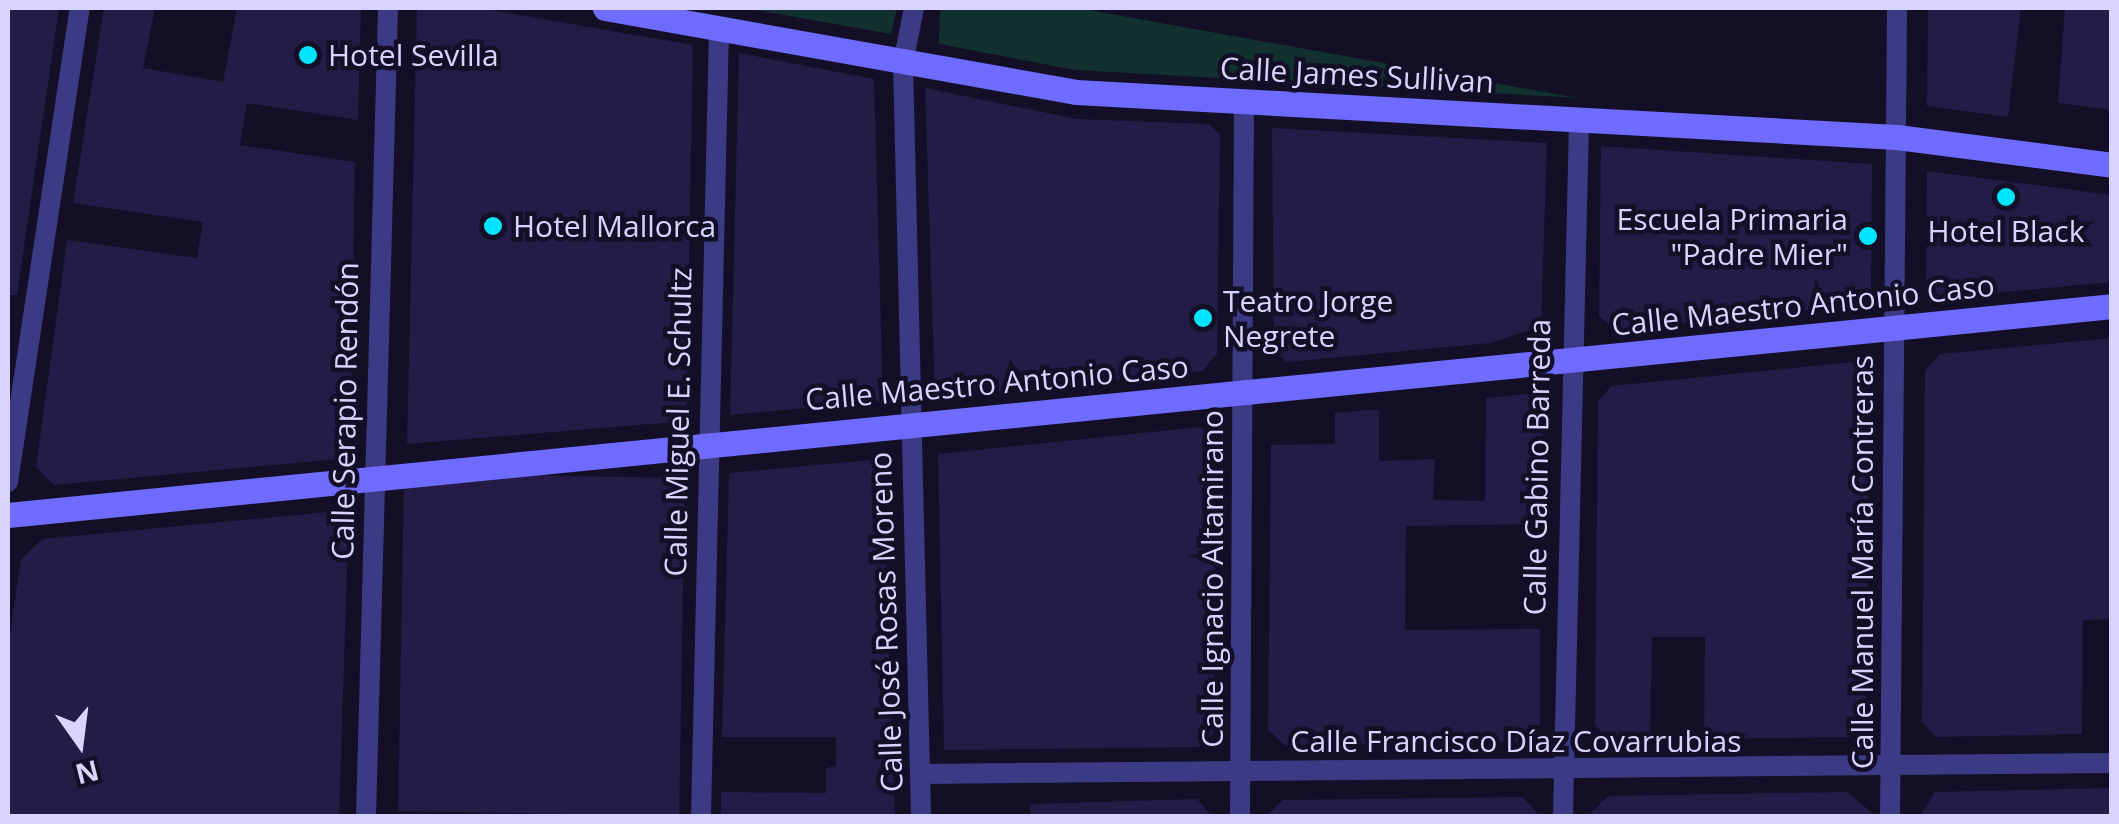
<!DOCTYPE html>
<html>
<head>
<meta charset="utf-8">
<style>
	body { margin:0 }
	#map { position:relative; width:2119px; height:824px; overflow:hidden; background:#130f26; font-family:"Open Sans",sans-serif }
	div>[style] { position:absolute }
	.green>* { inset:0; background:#12302f }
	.building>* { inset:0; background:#241b47; transform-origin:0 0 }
	.minor>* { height:20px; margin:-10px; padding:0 10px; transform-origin:10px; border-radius:10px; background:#3d3a85 }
	.secondary>* { height:25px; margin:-12.5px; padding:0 12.5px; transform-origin:12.5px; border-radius:12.5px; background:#6f6bff }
	.dots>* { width:28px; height:28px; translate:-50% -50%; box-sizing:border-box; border:5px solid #130f26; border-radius:50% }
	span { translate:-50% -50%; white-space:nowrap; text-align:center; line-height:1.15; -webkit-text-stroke:9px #130f26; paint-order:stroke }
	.poi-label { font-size:30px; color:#d9d4ff }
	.left { translate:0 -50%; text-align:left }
	.right { translate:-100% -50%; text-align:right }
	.street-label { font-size:30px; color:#d9d4ff }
	.frame { position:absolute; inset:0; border:10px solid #d9d4ff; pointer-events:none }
	.north { position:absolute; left:30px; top:694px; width:100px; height:100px; -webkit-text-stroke:8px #130f26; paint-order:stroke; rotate:166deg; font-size:28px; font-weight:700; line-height:40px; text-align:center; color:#d9d4ff }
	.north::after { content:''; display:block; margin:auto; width:35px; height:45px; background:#d9d4ff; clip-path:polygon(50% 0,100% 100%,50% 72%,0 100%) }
</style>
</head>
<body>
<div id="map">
	<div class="green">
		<div style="clip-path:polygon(745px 8px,897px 8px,891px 34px)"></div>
		<div style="clip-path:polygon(940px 8px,1078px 8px,1578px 98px,1075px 70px,939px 44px)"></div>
	</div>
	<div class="building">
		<div style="clip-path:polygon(8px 8px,59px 8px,17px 295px,8px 295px)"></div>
		<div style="clip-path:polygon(104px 8px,155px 8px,143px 68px,223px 82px,237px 8px,361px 8px,358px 120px,247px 103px,240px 145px,355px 162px,350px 458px,54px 485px,36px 467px,67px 240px,197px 258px,203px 222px,73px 203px)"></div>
		<div style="clip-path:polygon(417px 8px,479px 8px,693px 45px,686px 421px,407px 444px)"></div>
		<div style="clip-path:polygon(1928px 8px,2021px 8px,2008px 117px,1927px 106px)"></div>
		<div style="clip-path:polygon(2065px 8px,2112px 8px,2112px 110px,2058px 103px)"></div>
		<div style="clip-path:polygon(739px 53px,874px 79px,883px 401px,730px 415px)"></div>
		<div style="clip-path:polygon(925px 88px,1077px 119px,1209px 124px,1220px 135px,1217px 354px,1202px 371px,935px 398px)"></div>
		<div style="clip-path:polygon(1272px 128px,1547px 143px,1541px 326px,1491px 343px,1286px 362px,1274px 348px)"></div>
		<div style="clip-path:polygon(1601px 146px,1872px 164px,1871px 289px,1856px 306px,1615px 330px,1599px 316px)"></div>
		<div style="clip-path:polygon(1927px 171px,2112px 195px,2112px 282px,1942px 298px,1926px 283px)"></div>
		<div style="clip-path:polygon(2112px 338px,2112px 619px,2083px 620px,2082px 734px,1936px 737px,1922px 722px,1925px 371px,1940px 354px)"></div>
		<div style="clip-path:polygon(1853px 362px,1870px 377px,1866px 722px,1850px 737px,1704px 739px,1705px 637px,1652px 637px,1650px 741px,1610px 741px,1595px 725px,1598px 402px,1611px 386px)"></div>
		<div style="clip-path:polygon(1527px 394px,1543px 409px,1541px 524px,1406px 526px,1405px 630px,1540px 629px,1540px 730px,1526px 742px,1285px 745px,1268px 730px,1271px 445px,1335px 444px,1335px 413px,1379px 409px,1379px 461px,1435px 459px,1433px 500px,1485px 501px,1486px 398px)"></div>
		<div style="clip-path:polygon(1200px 427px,1216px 442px,1214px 732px,1199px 747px,944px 750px,938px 454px)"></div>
		<div style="clip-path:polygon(882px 459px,895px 816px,721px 816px,721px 792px,826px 793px,826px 768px,836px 766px,836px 737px,722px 737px,729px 473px)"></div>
		<div style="left:685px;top:478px;width:338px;height:281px;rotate:91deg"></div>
		<div style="clip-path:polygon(349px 510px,339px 816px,8px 816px,8px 647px,21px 559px,42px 539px)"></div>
		<div style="clip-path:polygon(2112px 788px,2112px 816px,1920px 816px,1935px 792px)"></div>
		<div style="clip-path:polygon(1847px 792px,1876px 816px,1588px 816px,1608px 796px)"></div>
		<div style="clip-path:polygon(1522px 797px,1540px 816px,1266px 816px,1283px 800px)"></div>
		<div style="clip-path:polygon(1197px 799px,1212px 816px,1031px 816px,1030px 804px)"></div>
	</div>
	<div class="minor">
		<div style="left:914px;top:8px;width:56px;rotate:101.3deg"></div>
		<div style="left:903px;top:63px;width:753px;rotate:88.63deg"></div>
		<div style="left:8px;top:482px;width:479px;rotate:-81.4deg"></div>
		<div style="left:920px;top:774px;width:1192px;rotate:-0.53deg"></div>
		<div style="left:366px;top:816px;width:808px;rotate:-88.44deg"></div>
		<div style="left:701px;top:816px;width:786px;rotate:-88.69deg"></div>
		<div style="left:1240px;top:816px;width:715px;rotate:-89.68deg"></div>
		<div style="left:1563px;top:816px;width:697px;rotate:-88.68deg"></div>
		<div style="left:1890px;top:816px;width:808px;rotate:-89.5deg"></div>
	</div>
	<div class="secondary">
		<div style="left:605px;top:8px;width:478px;rotate:10.1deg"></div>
		<div style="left:1076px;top:92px;width:822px;rotate:3.14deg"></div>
		<div style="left:1897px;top:137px;width:217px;rotate:7.4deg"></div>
		<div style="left:8px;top:515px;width:2114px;rotate:-5.67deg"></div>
	</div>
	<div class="dots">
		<div style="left:308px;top:55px;background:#00e5ff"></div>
		<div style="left:2006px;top:197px;background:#00e5ff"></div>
		<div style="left:493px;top:226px;background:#00e5ff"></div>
		<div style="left:1868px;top:236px;background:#00e5ff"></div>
		<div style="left:1203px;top:318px;background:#00e5ff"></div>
	</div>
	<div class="poi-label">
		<span class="left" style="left:328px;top:55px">Hotel Sevilla</span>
		<span class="right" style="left:1848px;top:236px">Escuela Primaria<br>"Padre Mier"</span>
		<span class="left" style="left:513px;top:226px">Hotel Mallorca</span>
		<span style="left:2006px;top:231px">Hotel Black</span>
		<span class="left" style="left:1223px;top:318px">Teatro Jorge<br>Negrete</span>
	</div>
	<div class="street-label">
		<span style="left:1357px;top:75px;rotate:3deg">Calle James Sullivan</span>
		<span style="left:1803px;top:305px;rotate:-6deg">Calle Maestro Antonio Caso</span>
		<span style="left:997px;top:383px;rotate:-5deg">Calle Maestro Antonio Caso</span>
		<span style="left:345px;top:411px;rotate:-89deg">Calle Serapio Rendón</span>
		<span style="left:678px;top:422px;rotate:-89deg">Calle Miguel E. Schultz</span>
		<span style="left:1537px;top:467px;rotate:-89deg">Calle Gabino Barreda</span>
		<span style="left:1862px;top:562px;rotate:-90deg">Calle Manuel María Contreras</span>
		<span style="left:1212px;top:579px;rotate:-90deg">Calle Ignacio Altamirano</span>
		<span style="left:886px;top:622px;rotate:-92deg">Calle José Rosas Moreno</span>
		<span style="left:1516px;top:741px">Calle Francisco Díaz Covarrubias</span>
	</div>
	<div class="frame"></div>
	<div class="north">N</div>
</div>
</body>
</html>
